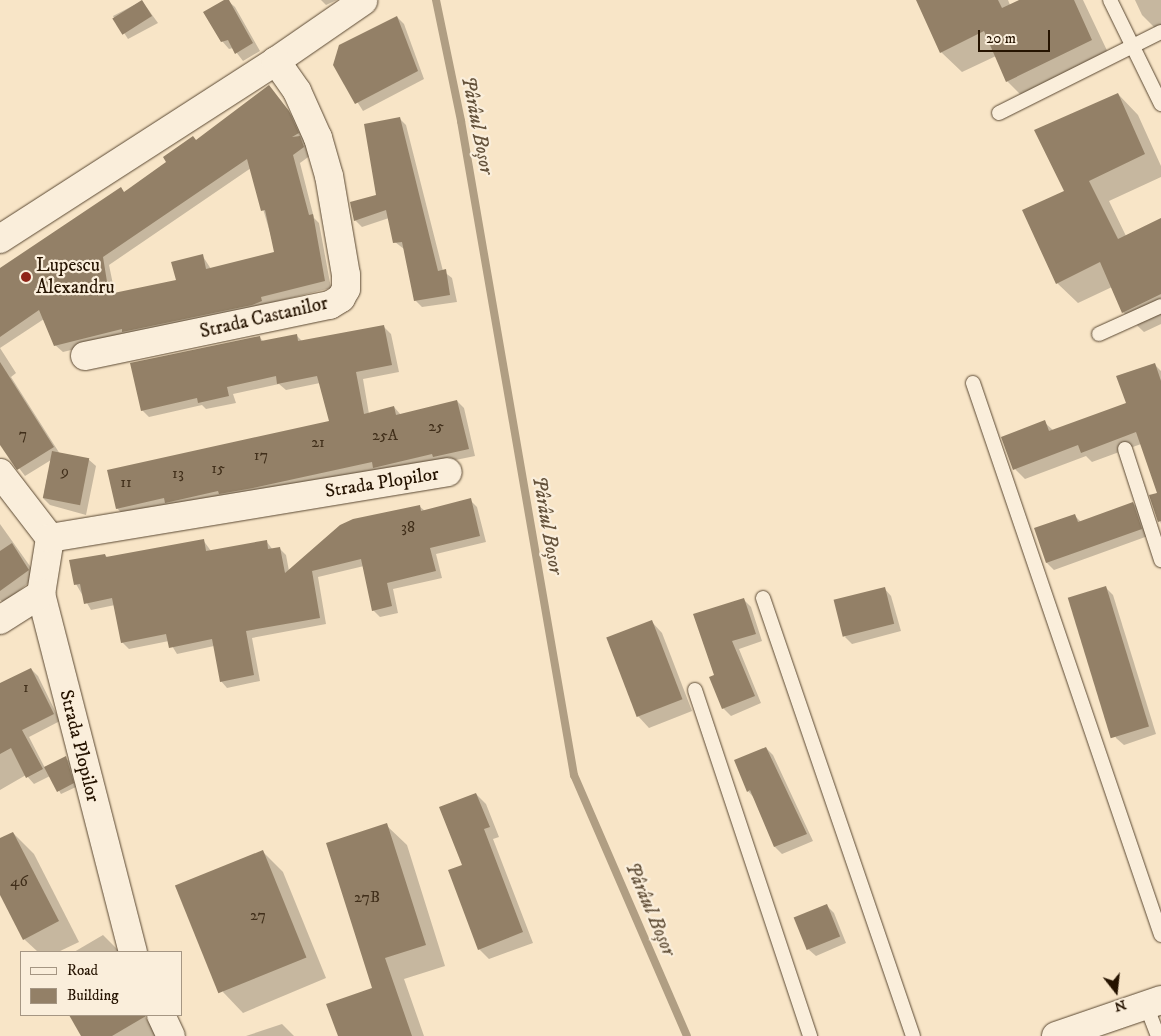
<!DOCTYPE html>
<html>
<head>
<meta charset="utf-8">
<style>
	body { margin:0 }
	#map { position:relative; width:1161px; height:1036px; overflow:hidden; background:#f8e5c7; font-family:"IM FELL DW Pica",serif }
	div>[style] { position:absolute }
	.shadow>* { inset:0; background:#0003 }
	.stream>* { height:8px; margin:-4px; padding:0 4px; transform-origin:4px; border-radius:4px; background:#b09e83 }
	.building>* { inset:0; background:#938067; transform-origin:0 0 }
	.roads { filter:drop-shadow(0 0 1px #5a4832) drop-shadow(0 0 1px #5a4832) }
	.service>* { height:14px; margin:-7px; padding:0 7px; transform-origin:7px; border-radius:7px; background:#faeedb }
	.minor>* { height:28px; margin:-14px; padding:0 14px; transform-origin:14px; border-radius:14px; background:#faeedb }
	.dots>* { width:14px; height:14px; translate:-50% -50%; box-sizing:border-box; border:2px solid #faeedb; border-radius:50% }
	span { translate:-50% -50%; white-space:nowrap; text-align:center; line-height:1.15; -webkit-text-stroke:4.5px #faeedb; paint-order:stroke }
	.number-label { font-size:16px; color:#402e1a }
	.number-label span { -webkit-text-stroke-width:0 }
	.poi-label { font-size:19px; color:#251300 }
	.left { translate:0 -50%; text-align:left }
	.street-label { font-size:19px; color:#251300 }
	.water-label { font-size:20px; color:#64523b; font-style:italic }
	.legend { position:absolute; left:20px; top:951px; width:162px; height:65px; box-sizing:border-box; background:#faeedb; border:1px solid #a59683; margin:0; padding:6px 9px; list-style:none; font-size:15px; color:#251300 }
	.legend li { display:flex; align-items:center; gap:10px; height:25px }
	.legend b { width:25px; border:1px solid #a59683 }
	.north { position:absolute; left:1091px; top:966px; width:50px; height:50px; -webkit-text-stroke:4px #faeedb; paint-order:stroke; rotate:164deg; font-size:14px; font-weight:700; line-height:20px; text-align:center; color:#251300 }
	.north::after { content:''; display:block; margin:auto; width:18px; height:22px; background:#251300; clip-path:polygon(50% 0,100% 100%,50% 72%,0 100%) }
	.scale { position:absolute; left:978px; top:30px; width:72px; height:22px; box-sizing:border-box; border:2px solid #251300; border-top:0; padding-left:6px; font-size:15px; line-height:18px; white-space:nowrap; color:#251300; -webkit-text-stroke:4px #faeedb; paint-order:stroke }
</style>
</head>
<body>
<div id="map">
	<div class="shadow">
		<div style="clip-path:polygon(227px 0,235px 7px,260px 51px,243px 61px,233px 48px,229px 49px,222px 41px)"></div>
		<div style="clip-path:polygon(321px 0,337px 0,326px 5px)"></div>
		<div style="clip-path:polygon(917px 0,1008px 0,1010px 5px,1022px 0,1083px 0,1112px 61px,1028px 102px,1007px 81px,996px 56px,962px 72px,941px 52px)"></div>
		<div style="clip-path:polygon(1135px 0,1161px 0,1161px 34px,1142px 15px)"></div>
		<div style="clip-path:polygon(142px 1px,158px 23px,128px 39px,113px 16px)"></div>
		<div style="clip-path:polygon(397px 17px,404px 24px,424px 79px,363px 111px,334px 65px)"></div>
		<div style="clip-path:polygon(evenodd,269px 87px,296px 120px,311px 155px,300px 163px,314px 218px,319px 223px,331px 288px,267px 304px,268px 308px,128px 336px,63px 352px,55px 345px,44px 319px,0 348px,16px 373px,11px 377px,60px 454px,88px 459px,96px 466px,86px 515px,50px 505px,43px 498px,51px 460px,25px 476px,0 443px,0 269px,125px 193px,269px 87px,251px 168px,276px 253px,211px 269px,202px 255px,177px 281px,115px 294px,109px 265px,251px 168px)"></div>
		<div style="clip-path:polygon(1118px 94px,1138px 115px,1161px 166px,1161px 177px,1109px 201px,1126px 236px,1161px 220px,1161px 324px,1144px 332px,1123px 312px,1112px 287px,1078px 303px,1057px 283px,1066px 192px)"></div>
		<div style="clip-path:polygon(399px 118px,406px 125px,443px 271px,452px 278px,457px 302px,422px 307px,415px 300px,404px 249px,395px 242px,389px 218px,362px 227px,355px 220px,378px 196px)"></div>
		<div style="clip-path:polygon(384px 327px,391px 334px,399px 372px,363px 379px,369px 414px,394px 407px,401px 415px,457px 401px,464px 408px,475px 456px,382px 475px,376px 470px,261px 495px,124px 516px,117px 508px,331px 422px,320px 383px,286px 390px,279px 384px,233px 394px,236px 403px,206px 409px,202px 405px,149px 417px,142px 410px,259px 337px,264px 342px,296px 335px,302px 341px)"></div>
		<div style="clip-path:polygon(1154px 364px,1161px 371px,1161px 524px,1151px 496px,1158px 493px,1141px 444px,1092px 462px,1086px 456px,1025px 479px,1015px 469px,1044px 422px,1054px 431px,1127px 404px)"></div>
		<div style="clip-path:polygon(470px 500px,477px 507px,486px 542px,436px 554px,442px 578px,393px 589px,398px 613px,380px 617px,373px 610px,364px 566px,318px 577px,326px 624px,252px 638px,260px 681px,227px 688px,221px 681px,214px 646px,177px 654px,169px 641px,129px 649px,122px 642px,115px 605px,91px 610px,76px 584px,105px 555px,108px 558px,203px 540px,211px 551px,266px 541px,273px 550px,280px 549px,286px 555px,289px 571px,419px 506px,425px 511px)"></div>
		<div style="clip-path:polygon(1133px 503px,1140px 510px,1148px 536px,1054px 570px,1047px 563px,1035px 529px,1074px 515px,1081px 522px)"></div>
		<div style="clip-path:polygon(0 524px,37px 576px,4px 603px,0 600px)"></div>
		<div style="clip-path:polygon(884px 588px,891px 596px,901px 631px,852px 644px,845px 637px)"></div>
		<div style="clip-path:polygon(1106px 588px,1113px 595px,1156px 734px,1124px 745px,1116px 738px,1070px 600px)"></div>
		<div style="clip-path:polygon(743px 599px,751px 607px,762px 641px,739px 649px,761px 703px,731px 716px,723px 708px,715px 676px)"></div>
		<div style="clip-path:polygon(651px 621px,662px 633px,692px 711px,649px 728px,638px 716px)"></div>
		<div style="clip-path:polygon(31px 669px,38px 676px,60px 721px,29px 737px,45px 768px,65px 758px,69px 761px,76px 787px,61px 794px,50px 776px,34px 784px,26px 775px,0 790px,0 685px)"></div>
		<div style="clip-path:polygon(766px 748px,773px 755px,813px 841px,782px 854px,775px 847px,755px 799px,748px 791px)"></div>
		<div style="clip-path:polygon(476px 794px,486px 804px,499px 837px,493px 839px,533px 943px,489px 959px,479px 949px,464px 865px)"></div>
		<div style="clip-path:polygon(386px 825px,407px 845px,445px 966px,404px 979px,424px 1036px,339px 1036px,374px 989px)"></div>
		<div style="clip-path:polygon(13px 833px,34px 854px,79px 942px,58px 952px,38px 952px,24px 939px,0 892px,0 840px)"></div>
		<div style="clip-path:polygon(262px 851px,283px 872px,326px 978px,243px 1013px,223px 992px)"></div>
		<div style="clip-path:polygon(826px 905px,834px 913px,846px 943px,816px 956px,808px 949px,796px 918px)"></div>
		<div style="clip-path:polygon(103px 935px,120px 952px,74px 952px)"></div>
		<div style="clip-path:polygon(71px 1015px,144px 1015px,157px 1036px,84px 1036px)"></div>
		<div style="clip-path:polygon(282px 1024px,294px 1036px,246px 1036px)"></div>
	</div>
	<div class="stream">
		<div style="left:436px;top:0;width:124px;rotate:78.3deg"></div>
		<div style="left:461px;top:121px;width:664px;rotate:80.2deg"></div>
		<div style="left:574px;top:775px;width:284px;rotate:66.6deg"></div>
	</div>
	<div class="building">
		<div style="left:142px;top:0;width:19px;height:35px;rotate:58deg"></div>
		<div style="clip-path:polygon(224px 0,229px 0,253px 43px,235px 54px,228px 40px,221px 42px,203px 12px)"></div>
		<div style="clip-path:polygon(916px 0,998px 0,1002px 8px,1019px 0,1074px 0,1092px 40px,1006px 82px,984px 31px,940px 53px)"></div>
		<div style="clip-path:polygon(397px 16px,418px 71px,355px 104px,333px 65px,339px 45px)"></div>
		<div style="clip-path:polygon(evenodd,269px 85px,289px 111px,299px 133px,292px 137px,300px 136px,304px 147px,293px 155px,309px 215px,313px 214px,325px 281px,261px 297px,262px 301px,252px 305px,122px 332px,122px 329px,54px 346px,39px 310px,0 337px,0 268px,121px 187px,124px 192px,166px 162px,163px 157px,193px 136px,196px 140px,269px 85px,247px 159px,261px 211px,265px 210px,274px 252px,206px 269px,203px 254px,171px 262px,176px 280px,109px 294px,103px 257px,247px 159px)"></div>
		<div style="clip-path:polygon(1118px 93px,1145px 154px,1089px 181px,1118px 239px,1161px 218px,1161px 294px,1122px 313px,1100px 262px,1056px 284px,1022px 210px,1064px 191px,1034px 130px)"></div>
		<div style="clip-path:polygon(400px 117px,438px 271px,446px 269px,450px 295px,414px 301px,402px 242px,393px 243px,386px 210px,354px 221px,350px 202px,376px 195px,364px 124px)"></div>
		<div style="clip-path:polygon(384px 325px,392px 365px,356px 372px,364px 414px,394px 406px,396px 415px,457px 400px,469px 449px,433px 457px,432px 454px,373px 468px,372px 462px,253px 488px,219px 494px,218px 491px,165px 503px,164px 498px,116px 509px,107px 470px,329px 421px,317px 376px,277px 384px,276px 376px,227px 387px,229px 396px,198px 403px,197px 398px,141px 411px,130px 363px,260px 336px,261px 341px,297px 334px,298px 341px)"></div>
		<div style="clip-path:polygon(0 362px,54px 447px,17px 470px,0 445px)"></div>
		<div style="clip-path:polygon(1155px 363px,1161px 381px,1161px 521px,1158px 522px,1149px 495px,1157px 493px,1136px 432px,1081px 453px,1078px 445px,1013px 470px,1001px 437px,1045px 420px,1049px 431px,1126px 403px,1116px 376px)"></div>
		<div style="left:52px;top:451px;width:38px;height:48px;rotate:11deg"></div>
		<div style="clip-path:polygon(471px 498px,480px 536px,430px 548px,436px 571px,387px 583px,392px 606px,372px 611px,361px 559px,312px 571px,320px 618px,246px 631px,254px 675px,220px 682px,212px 639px,169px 648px,166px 634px,121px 643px,112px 598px,84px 604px,80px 584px,74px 585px,69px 560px,105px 554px,106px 557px,204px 539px,206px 551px,267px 540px,268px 549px,280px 547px,285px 573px,340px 525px,353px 519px,420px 505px,421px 511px)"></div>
		<div style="clip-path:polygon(1133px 502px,1142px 529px,1046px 563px,1034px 528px,1075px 514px,1078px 522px)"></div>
		<div style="clip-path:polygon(12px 543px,29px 570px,0 591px,0 551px)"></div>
		<div style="left:1106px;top:586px;width:147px;height:40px;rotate:73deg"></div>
		<div style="left:885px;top:587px;width:38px;height:53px;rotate:76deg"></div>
		<div style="clip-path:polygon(744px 598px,756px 634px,732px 641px,755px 696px,722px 709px,709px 677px,714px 675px,693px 614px)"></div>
		<div style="left:652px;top:620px;width:85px;height:49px;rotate:69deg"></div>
		<div style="clip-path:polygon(31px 668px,54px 714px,22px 730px,43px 769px,26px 778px,11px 748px,0 754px,0 683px)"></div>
		<div style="clip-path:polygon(766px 747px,807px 834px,774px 847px,750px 790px,747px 792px,734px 760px)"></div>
		<div style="clip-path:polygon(66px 756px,74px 783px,57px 792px,44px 767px)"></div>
		<div style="clip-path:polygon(476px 793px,490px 827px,484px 829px,523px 932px,478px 950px,448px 870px,462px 865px,439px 807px)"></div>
		<div style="clip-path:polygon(387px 823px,426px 945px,385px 958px,412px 1036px,338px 1036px,326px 1004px,372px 988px,326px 843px)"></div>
		<div style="clip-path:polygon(13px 832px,59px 921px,23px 940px,0 895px,0 838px)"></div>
		<div style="left:263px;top:850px;width:116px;height:95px;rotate:68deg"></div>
		<div style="left:827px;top:904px;width:35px;height:36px;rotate:68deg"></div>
		<div style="clip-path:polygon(69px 1015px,146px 1015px,146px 1016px,112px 1036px,81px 1036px)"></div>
	</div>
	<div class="roads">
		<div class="service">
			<div style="left:1110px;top:0;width:116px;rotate:63.9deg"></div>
			<div style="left:999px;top:113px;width:181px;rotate:-26.6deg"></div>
			<div style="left:1099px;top:334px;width:68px;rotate:-24.3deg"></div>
			<div style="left:973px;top:383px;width:583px;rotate:71.19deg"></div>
			<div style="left:1125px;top:449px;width:117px;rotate:72deg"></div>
			<div style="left:763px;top:598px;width:463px;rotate:71.1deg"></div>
			<div style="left:695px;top:690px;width:365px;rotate:71.6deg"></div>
			<div style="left:1146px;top:1005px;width:33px;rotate:69deg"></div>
		</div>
		<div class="minor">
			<div style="left:0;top:239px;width:328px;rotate:-32.8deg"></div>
			<div style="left:276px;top:61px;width:106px;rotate:-34.6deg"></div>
			<div style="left:85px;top:356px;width:250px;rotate:-11.8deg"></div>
			<div style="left:330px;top:305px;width:13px;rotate:-32deg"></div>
			<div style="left:341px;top:298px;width:10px;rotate:-61deg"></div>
			<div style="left:346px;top:289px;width:14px;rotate:-90deg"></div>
			<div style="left:346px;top:275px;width:100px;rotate:-99.7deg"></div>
			<div style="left:329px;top:176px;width:40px;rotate:-106deg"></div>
			<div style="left:318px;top:138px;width:51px;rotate:-114.1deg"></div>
			<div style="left:297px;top:91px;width:37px;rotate:-125deg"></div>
			<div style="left:0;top:473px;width:82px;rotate:52.4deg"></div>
			<div style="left:50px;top:538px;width:57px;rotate:99.1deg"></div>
			<div style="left:41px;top:594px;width:370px;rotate:75.6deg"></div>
			<div style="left:50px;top:538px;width:403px;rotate:-9.4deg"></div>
			<div style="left:0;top:620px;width:49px;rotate:-32.4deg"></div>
			<div style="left:161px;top:1015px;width:23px;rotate:65deg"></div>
			<div style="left:1056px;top:1036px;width:111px;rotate:-18.9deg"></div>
		</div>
	</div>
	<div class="dots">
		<div style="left:26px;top:277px;background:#8f2418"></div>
	</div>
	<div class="number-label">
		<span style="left:436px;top:426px">25</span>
		<span style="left:23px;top:434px">7</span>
		<span style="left:385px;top:435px">25A</span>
		<span style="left:318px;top:442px">21</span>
		<span style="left:261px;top:455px">17</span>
		<span style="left:218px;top:468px">15</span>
		<span style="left:65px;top:471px">9</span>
		<span style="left:178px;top:473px">13</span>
		<span style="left:126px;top:482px">11</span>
		<span style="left:408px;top:527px">38</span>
		<span style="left:26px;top:687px">1</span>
		<span style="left:19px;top:881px">46</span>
		<span style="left:367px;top:897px">27B</span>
		<span style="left:258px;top:915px">27</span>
	</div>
	<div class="poi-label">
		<span class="left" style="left:36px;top:277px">Lupescu<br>Alexandru</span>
	</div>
	<div class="street-label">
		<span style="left:264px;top:318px;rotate:-13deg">Strada Castanilor</span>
		<span style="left:382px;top:483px;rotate:-9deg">Strada Plopilor</span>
		<span style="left:79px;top:746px;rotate:76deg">Strada Plopilor</span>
	</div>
	<div class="water-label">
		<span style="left:477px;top:125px;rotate:79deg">Pârâul Boșor</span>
		<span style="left:547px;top:525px;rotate:80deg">Pârâul Boșor</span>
		<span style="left:650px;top:909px;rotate:67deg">Pârâul Boșor</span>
	</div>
	<ul class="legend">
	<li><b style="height:6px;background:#faeedb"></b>Road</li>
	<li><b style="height:14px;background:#938067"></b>Building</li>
	</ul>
	<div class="north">N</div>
	<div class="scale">20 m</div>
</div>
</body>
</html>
